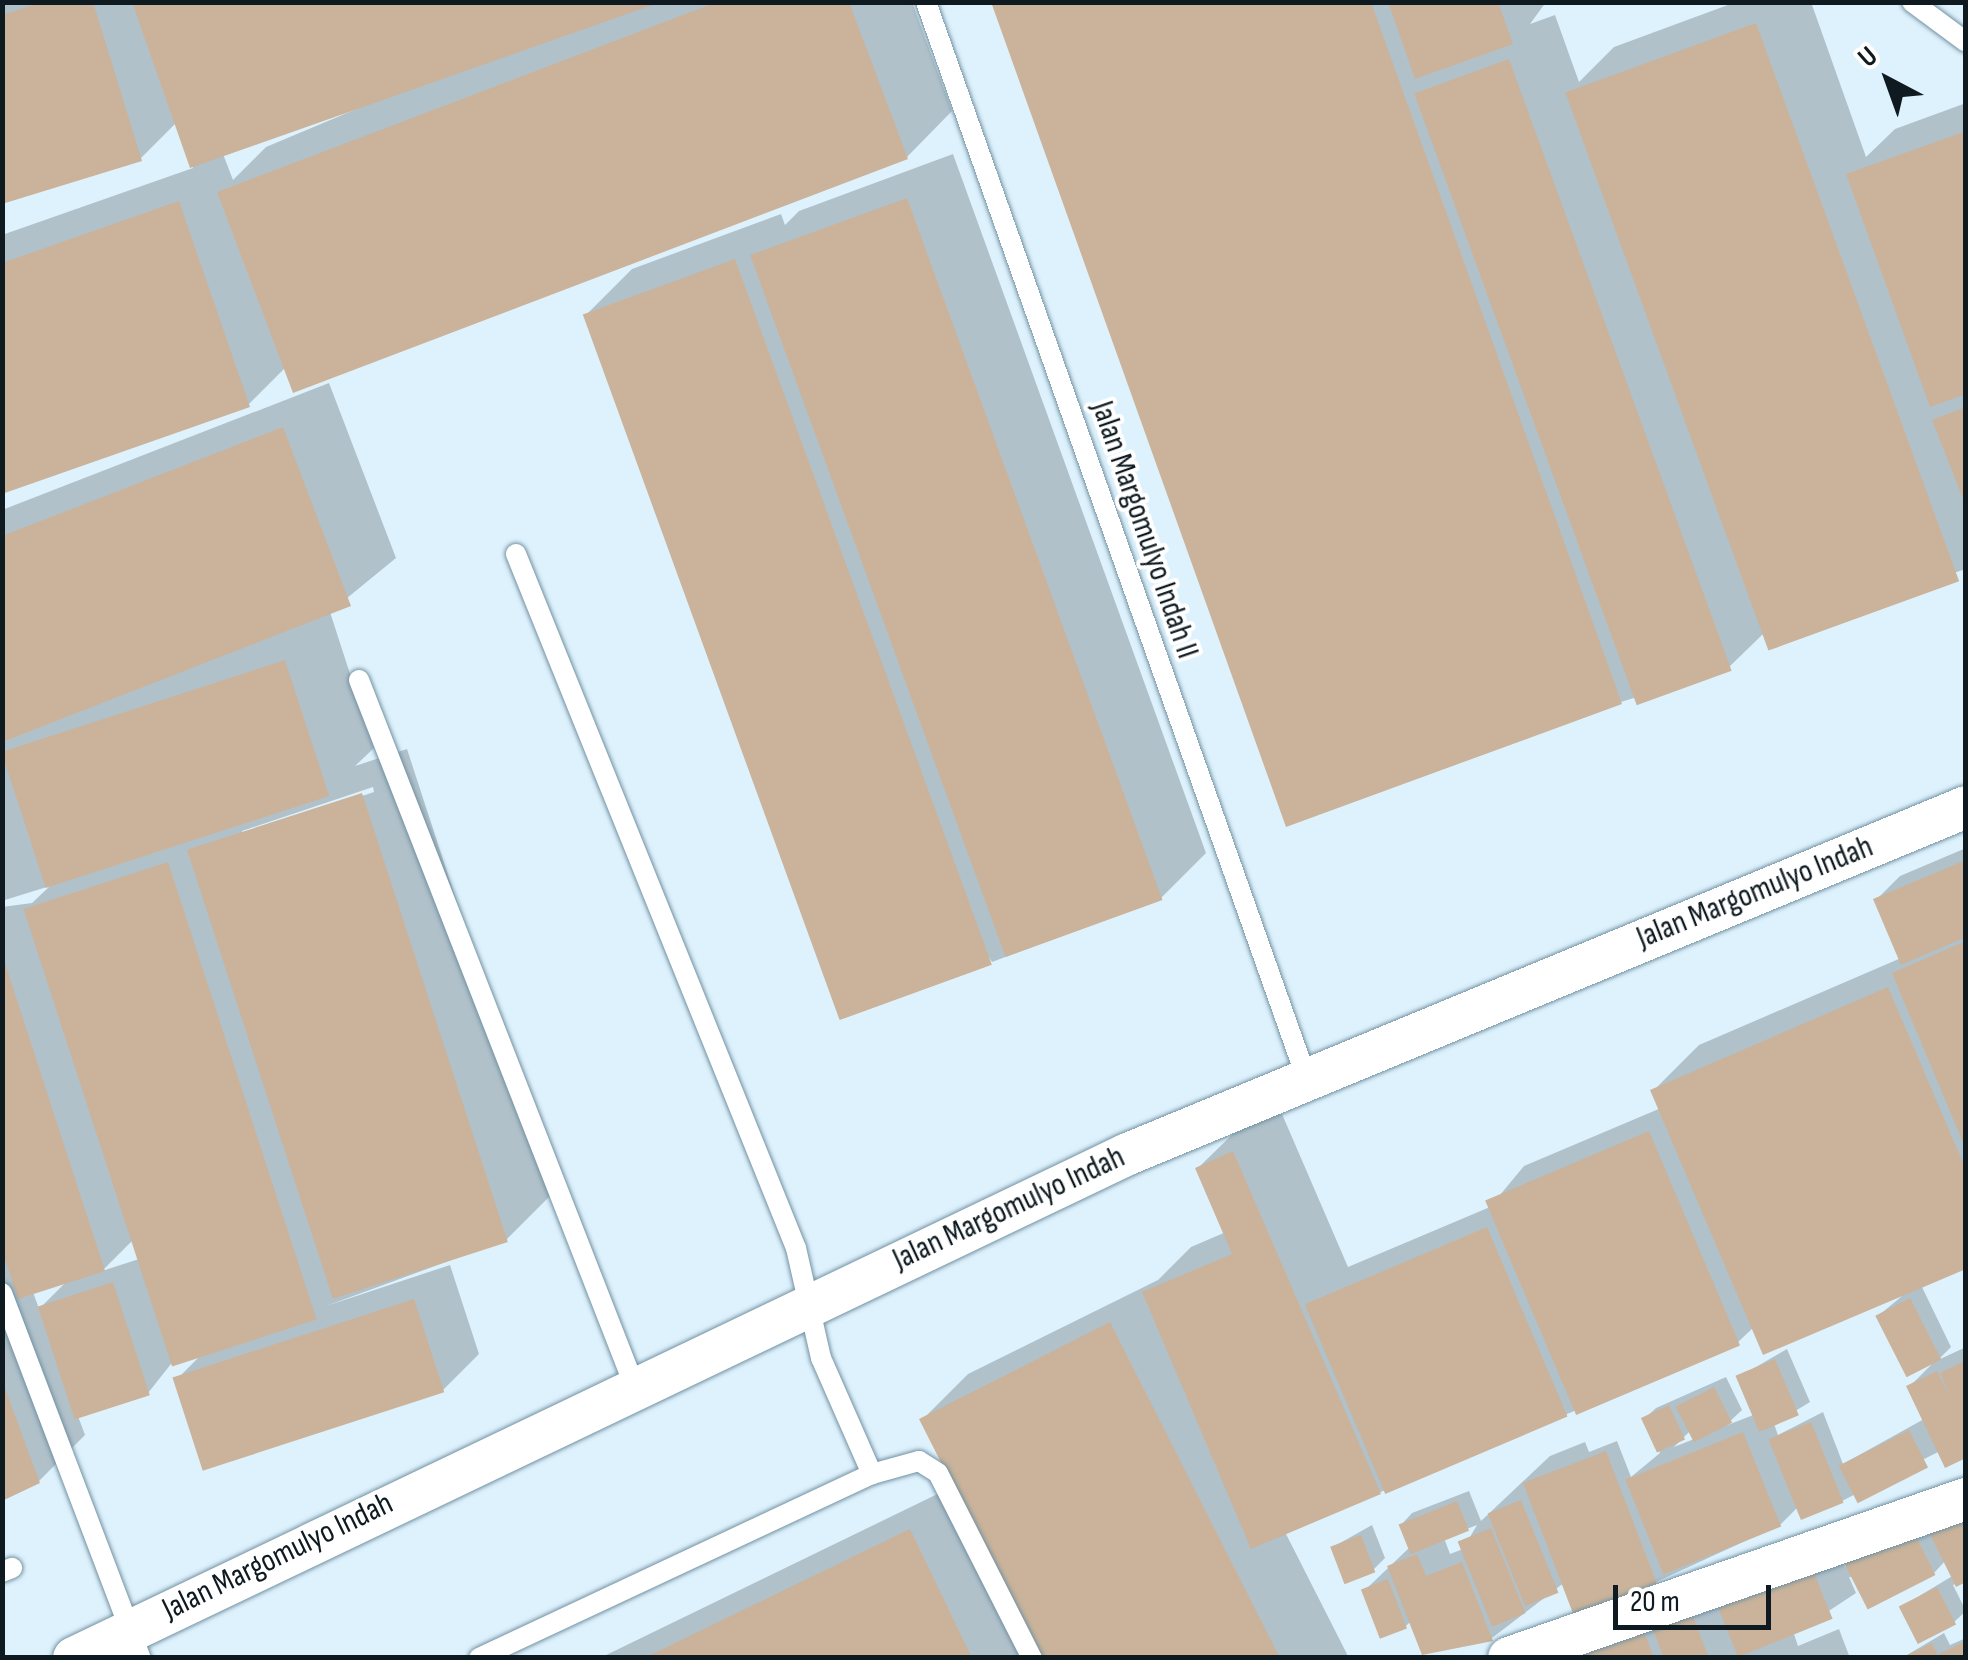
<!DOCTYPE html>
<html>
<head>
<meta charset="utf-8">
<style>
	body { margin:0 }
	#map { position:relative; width:1968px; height:1660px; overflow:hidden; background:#def2fd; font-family:"Sofia Sans Condensed",sans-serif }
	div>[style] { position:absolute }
	.shadow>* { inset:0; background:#0003 }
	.building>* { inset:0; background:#cab39a; transform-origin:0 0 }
	.roads { filter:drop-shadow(0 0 2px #7291a2) drop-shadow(0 0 2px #7291a2) }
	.service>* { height:20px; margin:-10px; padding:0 10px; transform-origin:10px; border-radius:10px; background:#fff }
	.minor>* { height:42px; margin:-21px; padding:0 21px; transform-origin:21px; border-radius:21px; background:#fff }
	span { translate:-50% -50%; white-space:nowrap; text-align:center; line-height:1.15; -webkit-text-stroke:8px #fff; paint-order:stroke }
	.street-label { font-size:32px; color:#0e1a20 }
	.frame { position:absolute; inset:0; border:5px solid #0e1a20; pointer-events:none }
	.north { position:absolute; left:1838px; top:30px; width:100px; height:100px; -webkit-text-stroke:8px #fff; paint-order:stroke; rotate:319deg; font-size:28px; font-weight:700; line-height:40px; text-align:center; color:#0e1a20 }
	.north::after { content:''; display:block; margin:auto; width:35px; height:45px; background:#0e1a20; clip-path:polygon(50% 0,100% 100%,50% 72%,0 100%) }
	.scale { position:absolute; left:1613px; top:1585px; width:158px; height:45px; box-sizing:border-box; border:5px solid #0e1a20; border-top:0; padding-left:12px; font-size:30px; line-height:35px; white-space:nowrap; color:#0e1a20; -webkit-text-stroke:8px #fff; paint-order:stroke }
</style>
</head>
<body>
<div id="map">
	<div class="shadow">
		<div style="clip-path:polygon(evenodd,2px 2px,912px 2px,952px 111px,907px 157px,286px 367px,248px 405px,2px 491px,2px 235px,193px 168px,177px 122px,141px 158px,2px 202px,2px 2px,385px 97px,266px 147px,233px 180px,223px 154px,385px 97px)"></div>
		<div style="clip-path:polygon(993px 2px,1546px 2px,1530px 24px,1555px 15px,1579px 82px,1614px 47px,1736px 2px,1811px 2px,1866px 157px,1895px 129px,1966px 103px,1966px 569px,1762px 635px,1727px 669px,1621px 702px)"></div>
		<div style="clip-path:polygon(953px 154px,1206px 853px,1160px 899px,992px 962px,586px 315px,632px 269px,781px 214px,785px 225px,799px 211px)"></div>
		<div style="clip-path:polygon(evenodd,329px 383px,396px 558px,330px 612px,374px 748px,355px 766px,407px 749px,552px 1194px,506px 1240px,326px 1306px,450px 1265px,479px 1354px,443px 1390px,176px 1380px,202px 1354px,171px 1364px,148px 1393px,78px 1416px,85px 1435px,39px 1481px,2px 1498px,2px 907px,32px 903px,50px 886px,5px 900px,2px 891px,2px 510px,329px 383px,373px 787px,374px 792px,242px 836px,242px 831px,373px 787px,329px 383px,133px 1240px,139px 1259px,102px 1271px,133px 1240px,329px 383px,67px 1281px,39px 1309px,33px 1292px,67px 1281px)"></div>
		<div style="clip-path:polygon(evenodd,1966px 848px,1966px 1266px,1921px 1285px,1951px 1347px,1938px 1360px,1966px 1347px,1966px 1458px,1940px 1451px,1842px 1501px,1799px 1506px,1780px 1525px,1656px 1582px,1565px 1582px,1492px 1638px,1424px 1653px,1411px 1621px,1406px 1626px,1364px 1591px,1410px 1547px,1401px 1525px,1412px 1513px,1469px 1491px,1481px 1521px,1550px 1456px,1585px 1442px,1589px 1452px,1617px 1441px,1631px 1477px,1660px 1453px,1644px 1419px,1656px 1408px,1726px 1377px,1742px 1410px,1725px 1426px,1756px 1414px,1739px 1377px,1787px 1349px,1810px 1402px,1774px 1424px,1778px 1435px,1823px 1412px,1843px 1464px,1924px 1419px,1909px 1387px,1933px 1363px,1878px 1316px,1908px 1291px,1754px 1327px,1737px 1343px,1285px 1532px,1349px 1658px,600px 1658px,956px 1485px,922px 1420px,968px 1374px,1158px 1280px,1191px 1247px,1226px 1232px,1198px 1168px,1244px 1123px,1279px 1107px,1348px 1267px,1490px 1207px,1524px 1166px,1661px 1108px,1653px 1091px,1699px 1045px,1901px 958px,1876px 900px,1900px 876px,1966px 848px,1690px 1431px,1694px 1439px,1674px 1447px,1690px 1431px,1966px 848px,1477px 1525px,1463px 1549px,1450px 1554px,1444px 1538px,1477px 1525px)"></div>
		<div style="clip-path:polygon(1922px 1515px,1966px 1579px,1953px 1585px,1966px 1611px,1954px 1622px,1901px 1607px,1954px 1575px,1946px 1560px,1934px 1573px,1849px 1577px,1856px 1593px,1794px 1634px,1798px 1646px,1839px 1629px,1850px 1658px,1525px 1658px,1830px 1530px,1845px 1567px)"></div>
		<div style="clip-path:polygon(1372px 1525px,1385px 1558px,1373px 1570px,1333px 1547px)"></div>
		<div style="clip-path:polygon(1944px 1633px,1950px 1645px,1966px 1638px,1966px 1658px,1902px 1658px)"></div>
	</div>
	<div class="building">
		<div style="clip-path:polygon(42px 2px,93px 2px,142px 161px,2px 204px,2px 15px)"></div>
		<div style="clip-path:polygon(132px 2px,658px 2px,658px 3px,190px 168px)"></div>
		<div style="clip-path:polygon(717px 2px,849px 2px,908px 159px,293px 393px,217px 192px)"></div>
		<div style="clip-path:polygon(991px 2px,1371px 2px,1622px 704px,1286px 827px)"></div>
		<div style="clip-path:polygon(1388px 2px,1498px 2px,1513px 44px,1415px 79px)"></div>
		<div style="left:1756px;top:23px;width:594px;height:203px;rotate:70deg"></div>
		<div style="left:1509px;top:59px;width:651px;height:101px;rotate:70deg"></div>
		<div style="clip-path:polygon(1966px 131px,1966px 394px,1930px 407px,1846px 174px)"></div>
		<div style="left:907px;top:198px;width:747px;height:167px;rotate:70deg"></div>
		<div style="clip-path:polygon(179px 201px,250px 407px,2px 494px,2px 263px)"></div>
		<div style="left:735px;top:259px;width:751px;height:162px;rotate:70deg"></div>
		<div style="clip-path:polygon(1966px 407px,1966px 504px,1965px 504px,1932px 420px)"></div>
		<div style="clip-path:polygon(283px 427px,351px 606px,2px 742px,2px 536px)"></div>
		<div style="left:285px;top:660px;width:143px;height:298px;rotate:72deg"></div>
		<div style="left:362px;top:793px;width:472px;height:184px;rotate:72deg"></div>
		<div style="clip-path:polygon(1966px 860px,1966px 937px,1901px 965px,1873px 899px)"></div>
		<div style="left:168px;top:862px;width:481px;height:152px;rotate:72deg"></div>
		<div style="clip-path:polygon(1966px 941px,1966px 1147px,1965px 1147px,1892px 973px)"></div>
		<div style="clip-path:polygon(3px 957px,105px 1271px,18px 1299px,2px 1250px)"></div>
		<div style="clip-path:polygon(1888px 987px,1966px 1170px,1966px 1269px,1763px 1355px,1650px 1090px)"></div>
		<div style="left:1649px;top:1131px;width:233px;height:178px;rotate:67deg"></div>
		<div style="clip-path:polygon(1233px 1151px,1381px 1494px,1251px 1549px,1142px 1292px,1232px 1254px,1195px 1168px)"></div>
		<div style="left:1487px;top:1227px;width:206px;height:198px;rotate:67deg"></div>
		<div style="left:113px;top:1282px;width:119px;height:79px;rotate:72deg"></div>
		<div style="left:1910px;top:1298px;width:69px;height:39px;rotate:63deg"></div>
		<div style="left:414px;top:1299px;width:98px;height:254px;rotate:72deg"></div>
		<div style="clip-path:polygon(1110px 1322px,1280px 1658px,1040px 1658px,919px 1419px)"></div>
		<div style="left:1775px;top:1359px;width:61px;height:43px;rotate:67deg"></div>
		<div style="clip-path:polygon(1966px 1360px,1966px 1458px,1945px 1468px,1906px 1386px,1937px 1371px,1952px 1400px,1940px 1373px)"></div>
		<div style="clip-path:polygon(2px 1380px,40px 1483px,2px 1501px)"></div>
		<div style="left:1714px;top:1387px;width:40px;height:43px;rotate:63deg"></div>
		<div style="left:1669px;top:1405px;width:38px;height:31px;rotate:65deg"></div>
		<div style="left:1811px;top:1422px;width:87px;height:46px;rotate:68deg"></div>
		<div style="left:1909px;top:1430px;width:42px;height:79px;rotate:63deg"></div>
		<div style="left:1743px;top:1432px;width:102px;height:127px;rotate:68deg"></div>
		<div style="left:1606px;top:1451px;width:142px;height:89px;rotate:69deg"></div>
		<div style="left:1521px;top:1500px;width:100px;height:36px;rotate:68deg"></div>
		<div style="left:1457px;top:1501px;width:32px;height:63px;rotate:68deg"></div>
		<div style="clip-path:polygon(1966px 1516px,1966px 1582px,1956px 1587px,1930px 1534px)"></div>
		<div style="left:1910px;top:1525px;width:56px;height:76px;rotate:63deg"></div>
		<div style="left:1491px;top:1528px;width:92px;height:36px;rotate:68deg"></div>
		<div style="clip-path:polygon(910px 1529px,972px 1658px,644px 1658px)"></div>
		<div style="left:1361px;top:1535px;width:40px;height:33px;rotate:69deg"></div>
		<div style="left:1806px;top:1553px;width:71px;height:102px;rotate:68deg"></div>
		<div style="clip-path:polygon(1417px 1554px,1426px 1576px,1462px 1562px,1493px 1641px,1422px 1655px,1387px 1566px)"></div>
		<div style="left:1388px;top:1579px;width:53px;height:29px;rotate:69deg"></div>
		<div style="left:1937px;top:1587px;width:42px;height:43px;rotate:63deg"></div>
		<div style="clip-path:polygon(1685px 1596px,1709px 1658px,1664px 1658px,1646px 1612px)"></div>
		<div style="clip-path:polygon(1638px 1615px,1654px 1658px,1578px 1658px,1572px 1642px)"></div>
		<div style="clip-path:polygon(1966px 1641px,1966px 1658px,1941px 1658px,1939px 1654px)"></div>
		<div style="clip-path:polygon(1932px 1643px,1939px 1658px,1901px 1658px)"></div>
	</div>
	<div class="roads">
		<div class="service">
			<div style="left:926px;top:2px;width:1140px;rotate:70.53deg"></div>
			<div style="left:1912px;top:2px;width:67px;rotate:36.5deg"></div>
			<div style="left:516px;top:554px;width:748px;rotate:68.03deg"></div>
			<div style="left:796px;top:1248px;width:113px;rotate:77.2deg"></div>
			<div style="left:821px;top:1358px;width:127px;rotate:66.3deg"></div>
			<div style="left:359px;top:680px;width:757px;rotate:68.69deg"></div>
			<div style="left:2px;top:1293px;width:391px;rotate:69.2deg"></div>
			<div style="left:2px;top:1572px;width:11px;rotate:-22deg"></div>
			<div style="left:479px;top:1658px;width:434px;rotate:-25.1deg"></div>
			<div style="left:872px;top:1474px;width:49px;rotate:-15.5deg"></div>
			<div style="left:919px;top:1461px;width:22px;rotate:32deg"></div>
			<div style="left:938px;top:1473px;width:208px;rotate:63.1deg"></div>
		</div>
		<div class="minor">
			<div style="left:74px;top:1658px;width:1168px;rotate:-25.56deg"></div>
			<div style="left:1128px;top:1154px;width:907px;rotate:-22.49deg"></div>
			<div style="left:1509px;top:1658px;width:484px;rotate:-19.2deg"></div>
		</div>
	</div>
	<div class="street-label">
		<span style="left:1144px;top:530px;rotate:71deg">Jalan Margomulyo Indah II</span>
		<span style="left:1755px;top:893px;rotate:-22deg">Jalan Margomulyo Indah</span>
		<span style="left:1009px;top:1209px;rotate:-25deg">Jalan Margomulyo Indah</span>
		<span style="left:278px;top:1557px;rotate:-26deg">Jalan Margomulyo Indah</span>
	</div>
	<div class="frame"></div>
	<div class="north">U</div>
	<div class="scale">20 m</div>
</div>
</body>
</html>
